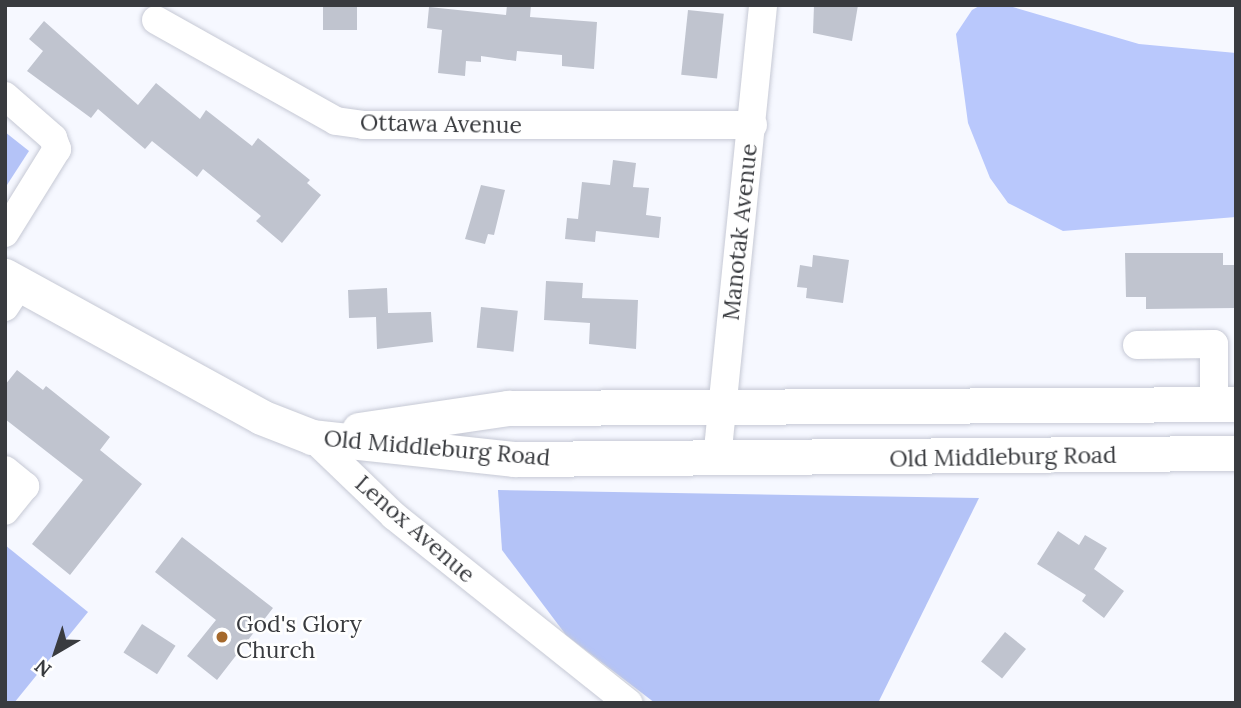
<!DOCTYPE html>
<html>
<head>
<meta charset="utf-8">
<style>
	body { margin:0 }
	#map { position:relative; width:1241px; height:708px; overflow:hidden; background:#f6f8ff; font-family:Lora,serif }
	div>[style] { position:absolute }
	.forest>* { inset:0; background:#b4c3f7 }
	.water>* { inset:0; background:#b9c8fc }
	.building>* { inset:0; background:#c0c4cf; transform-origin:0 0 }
	.roads { filter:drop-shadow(0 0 2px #c6c9d5) drop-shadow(0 0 2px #c6c9d5) }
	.minor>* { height:28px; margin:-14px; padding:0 14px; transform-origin:14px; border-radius:14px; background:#fff }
	.major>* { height:35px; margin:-17.5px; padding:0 17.5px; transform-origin:17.5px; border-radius:17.5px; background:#fff }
	.dots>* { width:19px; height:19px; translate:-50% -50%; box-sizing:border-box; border:4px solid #fff; border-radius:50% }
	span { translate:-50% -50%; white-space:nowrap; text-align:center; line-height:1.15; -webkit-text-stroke:5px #fff; paint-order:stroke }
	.street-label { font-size:23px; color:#393b3f }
	.poi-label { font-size:23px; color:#393b3f }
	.left { translate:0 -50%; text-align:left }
	.frame { position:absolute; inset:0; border:7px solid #393b3f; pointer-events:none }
	.north { position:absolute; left:21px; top:617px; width:70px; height:70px; -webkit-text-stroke:5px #fff; paint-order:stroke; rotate:219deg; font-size:19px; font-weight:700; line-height:28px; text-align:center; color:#393b3f }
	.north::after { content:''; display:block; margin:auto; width:24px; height:32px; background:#393b3f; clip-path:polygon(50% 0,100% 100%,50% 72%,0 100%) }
</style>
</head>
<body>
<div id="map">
	<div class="forest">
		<div style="clip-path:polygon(5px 132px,29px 151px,5px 188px)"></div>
		<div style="clip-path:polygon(498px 490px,979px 498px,878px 703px,655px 703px,566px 635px,502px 550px)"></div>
		<div style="clip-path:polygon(5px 545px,88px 612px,14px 703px,5px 703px)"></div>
	</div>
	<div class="water">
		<div style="clip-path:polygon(981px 5px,1006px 5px,1139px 44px,1236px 53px,1236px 217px,1063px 231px,1008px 203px,990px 178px,968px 123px,956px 34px,972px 10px)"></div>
	</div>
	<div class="building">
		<div style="left:323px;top:5px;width:34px;height:25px"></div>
		<div style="clip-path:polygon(507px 5px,531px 5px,530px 17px,597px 22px,594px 69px,562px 66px,562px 55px,517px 51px,516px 61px,481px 56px,481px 62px,466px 61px,465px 76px,438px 73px,442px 30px,427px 28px,429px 7px,506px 15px)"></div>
		<div style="clip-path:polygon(814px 5px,858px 5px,852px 41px,813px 33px)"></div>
		<div style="left:688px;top:10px;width:36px;height:65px;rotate:6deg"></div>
		<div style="clip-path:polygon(44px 21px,138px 105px,156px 83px,200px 119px,206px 110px,252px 146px,258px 138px,310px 180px,307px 183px,321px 195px,282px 243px,256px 221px,261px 216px,203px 169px,197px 177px,152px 141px,145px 149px,98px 109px,91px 118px,27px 71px,43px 51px,29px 39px)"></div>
		<div style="clip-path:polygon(613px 160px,636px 163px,633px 187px,649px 188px,646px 215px,661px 217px,659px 238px,596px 231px,595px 242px,565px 239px,567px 218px,578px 219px,582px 182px,610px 185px)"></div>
		<div style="clip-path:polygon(481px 185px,505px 190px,494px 235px,488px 234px,485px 244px,465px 239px)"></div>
		<div style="clip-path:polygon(1125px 253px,1223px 253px,1223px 265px,1236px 265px,1236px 308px,1146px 309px,1146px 297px,1126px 297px)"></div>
		<div style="clip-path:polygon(813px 255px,849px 260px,843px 303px,806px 298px,807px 288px,797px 287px,800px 265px,812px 267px)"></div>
		<div style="clip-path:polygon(546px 281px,583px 283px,582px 298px,638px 300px,636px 349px,589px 344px,590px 323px,544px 320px)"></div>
		<div style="clip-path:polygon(387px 288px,388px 313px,431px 312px,433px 342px,377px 349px,376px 317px,349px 318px,348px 290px)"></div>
		<div style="left:481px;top:307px;width:37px;height:41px;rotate:6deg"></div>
		<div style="clip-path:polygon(17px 370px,43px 390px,46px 386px,110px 437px,100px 450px,142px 484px,70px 575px,32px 544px,83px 480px,5px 419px,5px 385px)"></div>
		<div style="clip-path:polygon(1058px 531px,1079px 545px,1085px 535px,1107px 548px,1094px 569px,1124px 591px,1104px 618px,1082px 601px,1086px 595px,1037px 564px)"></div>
		<div style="clip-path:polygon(182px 537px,273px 608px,217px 680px,187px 656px,216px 620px,155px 572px)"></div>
		<div style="left:142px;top:624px;width:40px;height:34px;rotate:33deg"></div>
		<div style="left:1005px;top:632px;width:27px;height:38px;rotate:39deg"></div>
	</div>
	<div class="roads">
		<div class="minor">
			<div style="left:156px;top:20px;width:206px;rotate:29.3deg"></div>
			<div style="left:336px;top:121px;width:27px;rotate:8deg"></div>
			<div style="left:363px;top:125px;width:390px"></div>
			<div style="left:5px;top:96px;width:64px;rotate:41.2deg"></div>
			<div style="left:53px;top:138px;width:12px;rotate:70deg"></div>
			<div style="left:57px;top:149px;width:99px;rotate:121.8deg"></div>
			<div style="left:5px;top:307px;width:27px;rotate:-57deg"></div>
			<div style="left:1137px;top:345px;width:77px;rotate:-0.7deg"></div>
			<div style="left:1214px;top:344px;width:61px;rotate:90deg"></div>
			<div style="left:312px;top:437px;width:114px;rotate:43.9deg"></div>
			<div style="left:394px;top:516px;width:300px;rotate:38.6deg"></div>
			<div style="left:717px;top:459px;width:456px;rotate:-84.2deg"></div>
			<div style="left:5px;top:470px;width:26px;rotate:39deg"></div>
			<div style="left:25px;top:486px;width:32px;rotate:129deg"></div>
		</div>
		<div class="major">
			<div style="left:5px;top:276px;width:292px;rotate:28.8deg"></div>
			<div style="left:261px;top:417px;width:55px;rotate:21.4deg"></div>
			<div style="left:312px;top:437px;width:203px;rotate:6.2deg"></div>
			<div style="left:514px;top:459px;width:722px;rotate:-0.48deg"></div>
			<div style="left:359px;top:430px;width:151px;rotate:-8.4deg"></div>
			<div style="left:508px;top:408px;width:728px;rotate:-0.31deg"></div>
		</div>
	</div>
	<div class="dots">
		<div style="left:222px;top:637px;background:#a5692c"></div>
	</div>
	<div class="street-label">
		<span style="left:441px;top:124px;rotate:1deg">Ottawa Avenue</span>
		<span style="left:740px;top:232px;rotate:-84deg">Manotak Avenue</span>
		<span style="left:437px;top:448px;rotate:5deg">Old Middleburg Road</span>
		<span style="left:1003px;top:457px;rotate:-1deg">Old Middleburg Road</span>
		<span style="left:415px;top:529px;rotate:41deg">Lenox Avenue</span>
	</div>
	<div class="poi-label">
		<span class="left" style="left:236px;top:637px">God's Glory<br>Church</span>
	</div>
	<div class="frame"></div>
	<div class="north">N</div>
</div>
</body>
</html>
